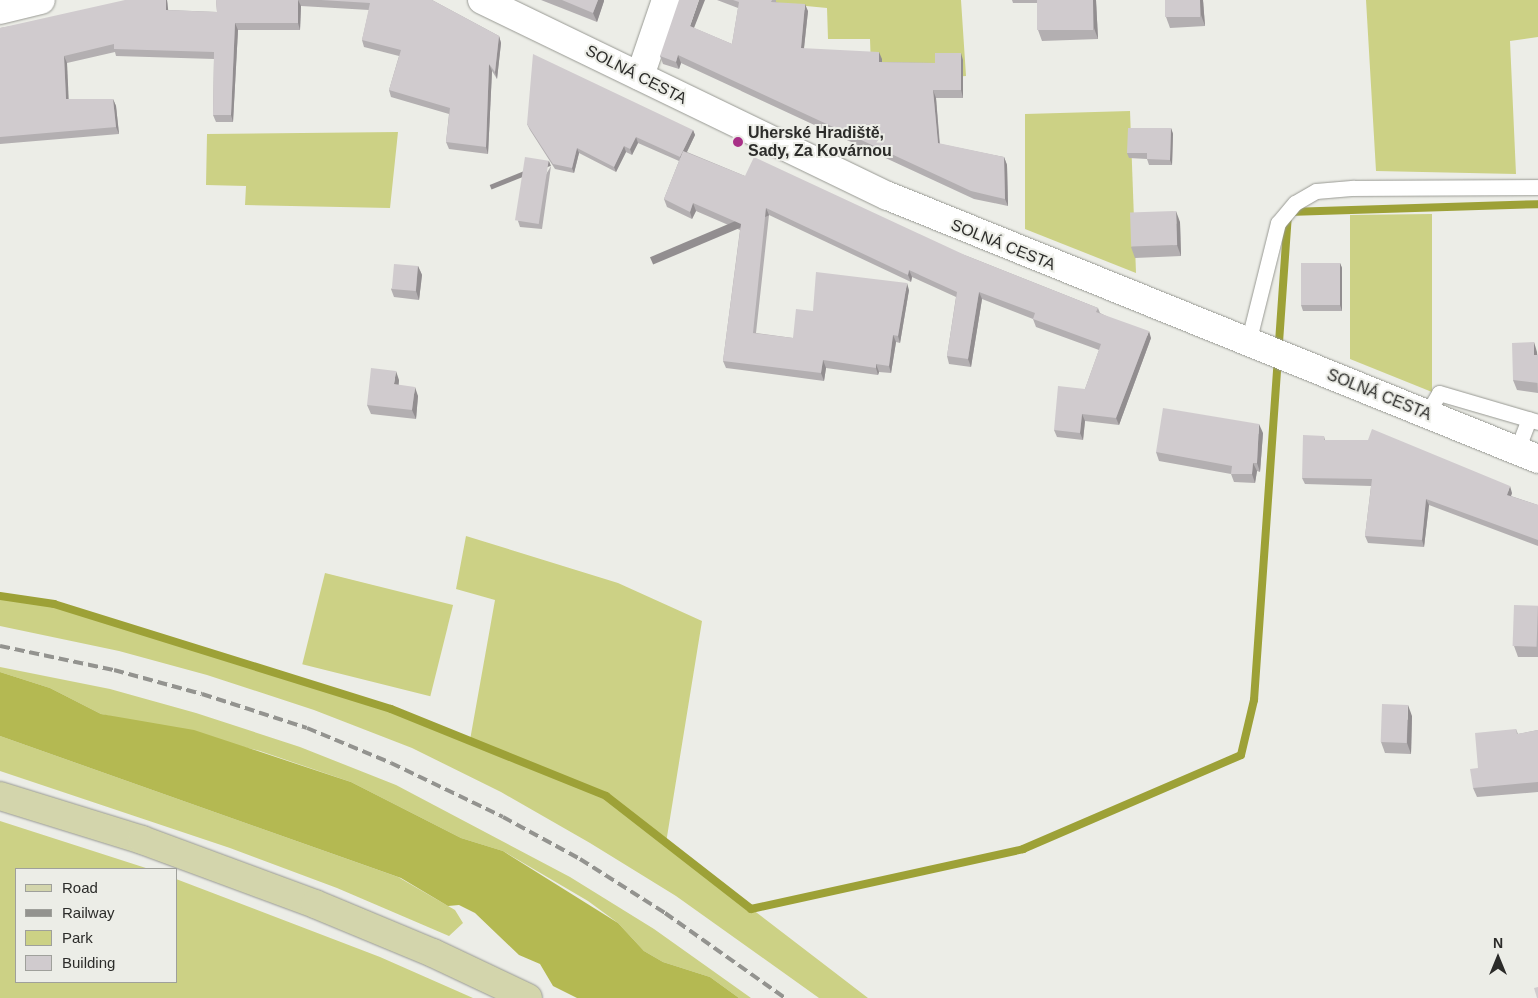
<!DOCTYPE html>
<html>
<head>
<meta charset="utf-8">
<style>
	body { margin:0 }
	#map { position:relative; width:1538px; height:998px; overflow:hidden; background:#ecede7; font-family:Helvetica,sans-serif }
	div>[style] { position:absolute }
	.green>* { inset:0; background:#ccd185; transform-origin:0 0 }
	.forest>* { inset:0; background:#b4b952 }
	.stream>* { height:8px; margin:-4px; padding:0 4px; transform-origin:4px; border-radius:4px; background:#9da137 }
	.roads { filter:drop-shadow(0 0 1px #989993) drop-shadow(0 0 1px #989993) }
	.service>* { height:15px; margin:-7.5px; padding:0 7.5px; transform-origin:7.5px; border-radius:7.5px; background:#fff }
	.minor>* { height:28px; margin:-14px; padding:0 14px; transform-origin:14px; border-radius:14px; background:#fff }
	.tertiary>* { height:28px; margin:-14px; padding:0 14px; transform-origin:14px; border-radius:14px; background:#fff }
	.primary>* { height:28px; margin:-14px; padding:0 14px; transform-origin:14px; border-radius:14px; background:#d3d5ac }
	.rail>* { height:4px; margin-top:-2px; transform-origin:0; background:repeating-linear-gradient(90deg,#93938f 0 10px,transparent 0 15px) }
	.wall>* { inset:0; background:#b3afb1 }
	.shaded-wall>* { inset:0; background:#928e90; transform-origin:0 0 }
	.building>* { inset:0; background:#d0cbce; transform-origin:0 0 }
	.dots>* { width:14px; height:14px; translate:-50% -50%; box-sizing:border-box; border:2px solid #ecede7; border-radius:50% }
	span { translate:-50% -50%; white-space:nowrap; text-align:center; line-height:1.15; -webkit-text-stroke:4px #ecede7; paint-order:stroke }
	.street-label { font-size:16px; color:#2c2c2a }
	.poi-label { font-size:16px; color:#2c2c2a; font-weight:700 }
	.left { translate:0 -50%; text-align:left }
	.legend { position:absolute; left:15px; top:868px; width:162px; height:115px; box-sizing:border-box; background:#ecede7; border:1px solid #9fa09b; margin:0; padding:6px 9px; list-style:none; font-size:15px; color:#2c2c2a }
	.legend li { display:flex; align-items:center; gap:10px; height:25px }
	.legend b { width:25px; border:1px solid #9fa09b }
	.north { position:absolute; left:1473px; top:933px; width:50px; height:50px; -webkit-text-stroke:4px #ecede7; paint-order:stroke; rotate:0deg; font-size:14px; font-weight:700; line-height:20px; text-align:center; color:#2c2c2a }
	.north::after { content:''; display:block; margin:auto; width:18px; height:22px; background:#2c2c2a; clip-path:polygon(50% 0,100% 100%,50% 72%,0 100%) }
</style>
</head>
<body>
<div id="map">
	<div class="green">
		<div style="clip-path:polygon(744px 0,961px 0,966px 76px,916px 80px,871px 67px,870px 39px,828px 39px,827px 8px)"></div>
		<div style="clip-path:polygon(1366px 0,1538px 0,1538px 37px,1510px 41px,1516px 174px,1376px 171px)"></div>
		<div style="clip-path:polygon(1130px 111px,1136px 273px,1025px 229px,1025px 114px)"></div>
		<div style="clip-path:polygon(398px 132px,390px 208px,245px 205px,246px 186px,206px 185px,207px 134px)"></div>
		<div style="clip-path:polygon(1432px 214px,1432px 392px,1350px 359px,1350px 215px)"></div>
		<div style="clip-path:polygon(466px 536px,618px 583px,702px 621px,666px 843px,868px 998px,819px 998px,676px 896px,590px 843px,501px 792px,412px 748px,314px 710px,207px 675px,119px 651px,0 626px,0 593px,54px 604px,391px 709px,470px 740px,495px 600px,456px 589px)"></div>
		<div style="left:325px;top:573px;width:132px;height:94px;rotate:14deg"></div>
		<div style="clip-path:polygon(0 667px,110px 689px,196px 713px,300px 747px,396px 785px,570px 877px,654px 929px,751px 998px,739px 998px,710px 977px,663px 962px,644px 951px,618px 923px,588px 901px,503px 851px,461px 838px,351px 782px,260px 751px,101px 714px,50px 688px,0 672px)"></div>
		<div style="clip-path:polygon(0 736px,398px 877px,455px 910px,463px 923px,449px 936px,337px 888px,230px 848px,0 771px)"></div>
		<div style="clip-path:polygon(0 821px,149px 869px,16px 869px,16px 982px,176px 982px,176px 879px,380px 957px,473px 998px,0 998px)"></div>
	</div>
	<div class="forest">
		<div style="clip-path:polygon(0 672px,50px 688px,101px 714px,194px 730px,351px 782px,461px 838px,503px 851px,618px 923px,644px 951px,663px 962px,710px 977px,739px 998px,577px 998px,553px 986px,540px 964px,519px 955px,475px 913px,459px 905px,448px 906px,401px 878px,0 736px)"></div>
	</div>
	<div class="stream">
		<div style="left:0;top:596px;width:55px;rotate:8.4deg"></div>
		<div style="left:54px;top:604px;width:353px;rotate:17.3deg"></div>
		<div style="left:391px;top:709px;width:232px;rotate:22deg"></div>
		<div style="left:606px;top:796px;width:184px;rotate:37.9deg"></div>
		<div style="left:751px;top:909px;width:279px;rotate:-12.4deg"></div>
		<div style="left:1023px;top:849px;width:237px;rotate:-23.3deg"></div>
		<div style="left:1241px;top:755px;width:57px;rotate:-76.7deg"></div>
		<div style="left:1254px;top:700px;width:489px;rotate:-86deg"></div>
		<div style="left:1288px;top:212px;width:250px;rotate:-1.8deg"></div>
	</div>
	<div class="roads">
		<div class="service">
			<div style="left:1248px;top:343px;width:124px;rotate:-76deg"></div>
			<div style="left:1278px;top:223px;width:26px;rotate:-50deg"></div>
			<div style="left:1295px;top:203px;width:24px;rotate:-30deg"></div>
			<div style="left:1316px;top:191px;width:38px;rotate:-5deg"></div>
			<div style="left:1354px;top:188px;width:184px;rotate:-0.3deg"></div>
			<div style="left:1427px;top:414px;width:24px;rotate:-60deg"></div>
			<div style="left:1439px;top:393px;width:103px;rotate:16.3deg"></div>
			<div style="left:1517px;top:450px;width:33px;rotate:-69deg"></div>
		</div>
		<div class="minor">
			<div style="left:640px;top:76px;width:80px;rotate:-71.1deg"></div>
		</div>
		<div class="tertiary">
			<div style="left:482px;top:0;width:451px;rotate:25.8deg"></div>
			<div style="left:888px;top:196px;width:701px;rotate:22.03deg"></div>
			<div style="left:0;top:10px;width:42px;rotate:-13.7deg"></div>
		</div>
		<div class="primary">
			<div style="left:0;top:796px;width:149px;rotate:17.2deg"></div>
			<div style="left:142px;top:840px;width:184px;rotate:20.3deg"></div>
			<div style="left:315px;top:904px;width:128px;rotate:22.6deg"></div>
			<div style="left:433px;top:953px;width:105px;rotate:25.3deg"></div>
		</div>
	</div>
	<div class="rail">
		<div style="left:0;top:646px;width:116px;rotate:11.9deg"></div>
		<div style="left:114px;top:670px;width:91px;rotate:15.3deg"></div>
		<div style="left:202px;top:694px;width:110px;rotate:17.9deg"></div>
		<div style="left:307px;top:728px;width:91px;rotate:22.6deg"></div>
		<div style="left:391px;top:763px;width:124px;rotate:25.7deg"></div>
		<div style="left:503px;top:817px;width:88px;rotate:28.6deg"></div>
		<div style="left:580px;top:859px;width:101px;rotate:32.4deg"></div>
		<div style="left:665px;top:913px;width:147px;rotate:35.3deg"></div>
	</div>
	<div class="wall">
		<div style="clip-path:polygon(167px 0,168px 10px,217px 12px,216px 0,432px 0,499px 36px,501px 43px,497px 79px,492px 71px,488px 154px,449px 149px,446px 142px,449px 114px,391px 97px,389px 90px,399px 56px,364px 47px,362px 40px,369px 10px,301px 6px,300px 30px,238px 30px,233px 122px,216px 122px,213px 115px,214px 59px,116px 56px,115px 52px,67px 63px,68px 99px,113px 99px,116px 106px,119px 134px,0 144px,0 28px)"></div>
		<div style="clip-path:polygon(541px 0,604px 0,604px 1px,597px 22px)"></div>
		<div style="clip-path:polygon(717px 0,776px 0,776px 2px,808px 11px,804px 49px,882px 59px,882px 62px,935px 63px,963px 60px,963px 98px,936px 98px,940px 144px,1004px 157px,1007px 165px,1008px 206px,974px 199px,681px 63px,679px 69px,663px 64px,660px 56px,694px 28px,732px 44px,738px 8px)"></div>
		<div style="clip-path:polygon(1012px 0,1096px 0,1098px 39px,1042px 41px,1038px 30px,1037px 3px,1013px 3px)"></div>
		<div style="clip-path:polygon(1165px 0,1203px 0,1205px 26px,1170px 28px,1166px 17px)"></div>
		<div style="clip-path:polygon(527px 124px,693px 130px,695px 135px,687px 152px,745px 176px,967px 256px,1098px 308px,1100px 313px,1151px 338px,1119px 425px,1085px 421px,1083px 440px,1057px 437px,1054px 430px,1085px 389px,1099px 350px,1036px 327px,1033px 319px,982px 299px,971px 367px,949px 364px,947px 356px,956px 297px,912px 277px,911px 282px,769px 215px,756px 333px,793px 338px,813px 311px,909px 290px,900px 343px,896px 342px,891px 373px,879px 372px,878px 375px,826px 368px,824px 381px,726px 368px,723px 361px,740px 230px,696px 211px,692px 219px,667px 207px,664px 199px,679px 161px,638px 143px,632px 155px,626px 152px,616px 172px,579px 153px,574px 173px,555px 169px,530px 130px)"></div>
		<div style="clip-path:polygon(1171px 128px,1173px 134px,1172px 165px,1149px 165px,1147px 159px,1129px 158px,1127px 153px)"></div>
		<div style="clip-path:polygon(551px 166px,542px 229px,520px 227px,518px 221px)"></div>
		<div style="clip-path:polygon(1180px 222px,1181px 256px,1135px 258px,1131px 247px)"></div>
		<div style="clip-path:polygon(1340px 263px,1342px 268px,1342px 311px,1303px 311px,1301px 305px)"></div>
		<div style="clip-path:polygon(418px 266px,422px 275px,419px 300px,394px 297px,391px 289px)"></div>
		<div style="clip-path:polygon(1537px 352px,1538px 393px,1517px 390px,1513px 380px)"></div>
		<div style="clip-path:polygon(399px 380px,398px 385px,418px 396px,416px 419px,371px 414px,367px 405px)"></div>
		<div style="clip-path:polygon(1263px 433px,1260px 472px,1257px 471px,1255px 483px,1234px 482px,1231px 474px,1159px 461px,1156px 452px)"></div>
		<div style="clip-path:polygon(1324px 436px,1325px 440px,1512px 493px,1511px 496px,1538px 505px,1538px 546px,1429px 505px,1424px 547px,1368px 543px,1365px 536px,1371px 486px,1305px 484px,1302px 478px)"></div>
		<div style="clip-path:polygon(1538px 606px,1538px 657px,1518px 657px,1514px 646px)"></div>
		<div style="clip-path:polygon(1412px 716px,1411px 754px,1385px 753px,1381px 742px)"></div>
		<div style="clip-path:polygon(1516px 729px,1518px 734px,1538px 730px,1538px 792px,1477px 797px,1473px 788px,1478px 768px)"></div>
	</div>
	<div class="shaded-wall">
		<div style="clip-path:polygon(166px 0,167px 0,169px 17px,166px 10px)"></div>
		<div style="clip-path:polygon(298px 0,301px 6px,300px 30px,298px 23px)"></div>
		<div style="clip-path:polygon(598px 0,604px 0,604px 1px,597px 22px,593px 13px)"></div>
		<div style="clip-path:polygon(699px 0,705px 0,692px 33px,690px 26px)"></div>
		<div style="clip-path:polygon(1093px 0,1096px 0,1098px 39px,1094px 28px)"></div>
		<div style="clip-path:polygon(1200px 0,1203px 0,1205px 26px,1201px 15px)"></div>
		<div style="clip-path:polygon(805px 4px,808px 11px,803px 56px,801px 48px)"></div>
		<div style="clip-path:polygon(235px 23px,238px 30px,233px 122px,231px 115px)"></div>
		<div style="clip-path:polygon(499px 36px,501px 43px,497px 79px,495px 72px)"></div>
		<div style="clip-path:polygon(879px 52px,882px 59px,882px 69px,879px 62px)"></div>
		<div style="clip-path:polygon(961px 53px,963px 60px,963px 98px,961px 90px)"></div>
		<div style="clip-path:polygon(678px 55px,681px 63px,679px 69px,676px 62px)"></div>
		<div style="clip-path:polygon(64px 56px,67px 63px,69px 106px,66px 99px)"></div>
		<div style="clip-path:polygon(489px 64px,492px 71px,488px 154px,486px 147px)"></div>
		<div style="clip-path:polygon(933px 90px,936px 98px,940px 151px,938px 143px)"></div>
		<div style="clip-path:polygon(113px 99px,116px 106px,119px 134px,116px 127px)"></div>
		<div style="clip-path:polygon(1171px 128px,1173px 134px,1172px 165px,1170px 160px)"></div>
		<div style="clip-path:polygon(693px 130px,695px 135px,682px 162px,680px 157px)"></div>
		<div style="clip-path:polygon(636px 137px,638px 143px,632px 155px,630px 149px)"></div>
		<div style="clip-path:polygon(624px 146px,626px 152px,616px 172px,614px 167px)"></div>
		<div style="clip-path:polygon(577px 148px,579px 153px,574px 173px,572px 168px)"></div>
		<div style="clip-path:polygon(1004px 157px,1007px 165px,1008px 206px,1005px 199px)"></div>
		<div style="left:549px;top:161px;width:5px;height:64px;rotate:68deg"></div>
		<div style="clip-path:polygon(693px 203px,696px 211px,692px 219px,690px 212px)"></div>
		<div style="left:766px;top:208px;width:8px;height:126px;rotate:67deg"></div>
		<div style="clip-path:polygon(1176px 211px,1180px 222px,1181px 256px,1177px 245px)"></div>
		<div style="clip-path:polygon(1340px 263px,1342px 268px,1342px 311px,1340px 305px)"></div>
		<div style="clip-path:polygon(418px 266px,422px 275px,419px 300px,416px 291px)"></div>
		<div style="clip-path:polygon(909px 270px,912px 277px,911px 282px,908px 275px)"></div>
		<div style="clip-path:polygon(907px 283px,909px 290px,900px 343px,898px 336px)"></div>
		<div style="clip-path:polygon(979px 292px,982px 299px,971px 367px,968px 359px)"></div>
		<div style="clip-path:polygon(1149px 331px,1151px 338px,1119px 425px,1116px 418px)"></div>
		<div style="clip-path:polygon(893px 335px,896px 342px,891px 373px,889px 366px)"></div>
		<div style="clip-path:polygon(1534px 342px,1537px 352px,1538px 365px,1534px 355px)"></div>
		<div style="clip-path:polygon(823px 360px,826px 368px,824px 381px,821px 373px)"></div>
		<div style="clip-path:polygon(876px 364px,879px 372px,878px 375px,876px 368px)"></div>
		<div style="clip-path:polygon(396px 371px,399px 380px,398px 393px,394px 384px)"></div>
		<div style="clip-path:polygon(415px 387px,418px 396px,416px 419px,412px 410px)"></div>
		<div style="clip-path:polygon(1082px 414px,1085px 421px,1083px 440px,1080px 433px)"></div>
		<div style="clip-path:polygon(1259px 424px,1263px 433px,1260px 472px,1257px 463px)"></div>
		<div style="clip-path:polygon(1253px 463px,1257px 471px,1255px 483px,1252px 474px)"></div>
		<div style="clip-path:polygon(1510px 486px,1512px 493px,1509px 501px,1507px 495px)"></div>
		<div style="clip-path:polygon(1426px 499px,1429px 505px,1424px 547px,1422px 540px)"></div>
		<div style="clip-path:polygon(1408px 705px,1412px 716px,1411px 754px,1407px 743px)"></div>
	</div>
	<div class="building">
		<div style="clip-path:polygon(125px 0,166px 0,166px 10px,217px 12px,216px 0,298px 0,298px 23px,235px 23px,231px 115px,213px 115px,214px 52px,114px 49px,114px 44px,64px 56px,66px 99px,113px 99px,116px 127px,0 137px,0 28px)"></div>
		<div style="clip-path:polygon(321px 0,432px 0,499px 36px,495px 72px,489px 64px,486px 147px,446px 142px,450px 108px,389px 90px,401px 50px,362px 40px,370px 3px)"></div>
		<div style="clip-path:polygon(562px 0,598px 0,593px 13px)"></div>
		<div style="clip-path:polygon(679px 0,699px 0,690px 26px,732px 44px,739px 2px,733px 0,772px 0,771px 2px,805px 4px,801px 48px,879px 52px,879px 62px,935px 63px,935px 53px,961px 53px,961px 90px,933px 90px,938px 143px,1004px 157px,1005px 199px,971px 191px,678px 55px,676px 62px,660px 56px)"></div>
		<div style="left:1037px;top:0;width:56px;height:30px"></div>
		<div style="left:1165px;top:0;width:35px;height:17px"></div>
		<div style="clip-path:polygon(533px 54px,693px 130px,680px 157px,636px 137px,630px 149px,624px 146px,614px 167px,577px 148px,572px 168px,553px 164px,527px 124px)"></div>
		<div style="clip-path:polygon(1128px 128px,1171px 128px,1170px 160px,1147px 159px,1147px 153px,1127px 153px)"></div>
		<div style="clip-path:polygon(683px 151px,745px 176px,754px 157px,967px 256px,1098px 308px,1096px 312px,1149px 331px,1116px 418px,1082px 414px,1080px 433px,1054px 430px,1058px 386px,1085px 389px,1101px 344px,1033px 319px,1035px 313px,979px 292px,968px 359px,947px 356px,957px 292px,909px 270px,908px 275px,766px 208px,753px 333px,793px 338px,796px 309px,813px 311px,816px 272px,907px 283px,898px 336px,893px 335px,889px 366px,876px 364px,876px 368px,823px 360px,821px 373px,723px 361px,741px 224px,693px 203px,690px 212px,664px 199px)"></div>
		<div style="left:525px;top:157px;width:24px;height:64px;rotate:9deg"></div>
		<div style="left:1176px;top:211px;width:34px;height:46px;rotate:88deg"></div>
		<div style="left:1301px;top:263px;width:39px;height:42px"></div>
		<div style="left:394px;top:264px;width:24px;height:25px;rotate:5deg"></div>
		<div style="clip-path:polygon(1534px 342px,1534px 355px,1538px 355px,1538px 383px,1513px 380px,1512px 343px)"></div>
		<div style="clip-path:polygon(371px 368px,396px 371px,394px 384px,415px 387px,412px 410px,367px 405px)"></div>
		<div style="clip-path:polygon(1163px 408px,1259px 424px,1257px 463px,1253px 463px,1252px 474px,1231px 474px,1232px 466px,1156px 452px)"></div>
		<div style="clip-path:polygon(1372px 429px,1510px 486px,1507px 495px,1538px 505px,1538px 540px,1426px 499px,1422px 540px,1365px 536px,1372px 479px,1302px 478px,1303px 435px,1324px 436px,1324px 440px,1368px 440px)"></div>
		<div style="left:1514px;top:605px;width:24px;height:41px;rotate:2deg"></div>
		<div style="left:1382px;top:704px;width:26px;height:38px;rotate:2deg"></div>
		<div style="clip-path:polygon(1516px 729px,1517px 734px,1538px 730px,1538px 782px,1473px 788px,1470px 769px,1478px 768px,1475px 733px)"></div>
		<div style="clip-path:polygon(1538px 987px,1538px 998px,1537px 998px,1534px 988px)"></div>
	</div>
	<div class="dots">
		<div style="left:738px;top:142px;background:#a83087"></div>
	</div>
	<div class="street-label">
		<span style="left:636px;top:75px;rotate:27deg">SOLNÁ CESTA</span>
		<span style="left:1003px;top:245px;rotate:22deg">SOLNÁ CESTA</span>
		<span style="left:1379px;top:395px;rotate:22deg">SOLNÁ CESTA</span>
	</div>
	<div class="poi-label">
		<span class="left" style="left:748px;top:142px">Uherské Hradiště,<br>Sady, Za Kovárnou</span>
	</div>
	<ul class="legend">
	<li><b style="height:6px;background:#d3d5ac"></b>Road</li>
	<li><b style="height:6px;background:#93938f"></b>Railway</li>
	<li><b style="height:14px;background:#ccd185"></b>Park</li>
	<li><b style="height:14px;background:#d0cbce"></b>Building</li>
	</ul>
	<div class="north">N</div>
</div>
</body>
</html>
